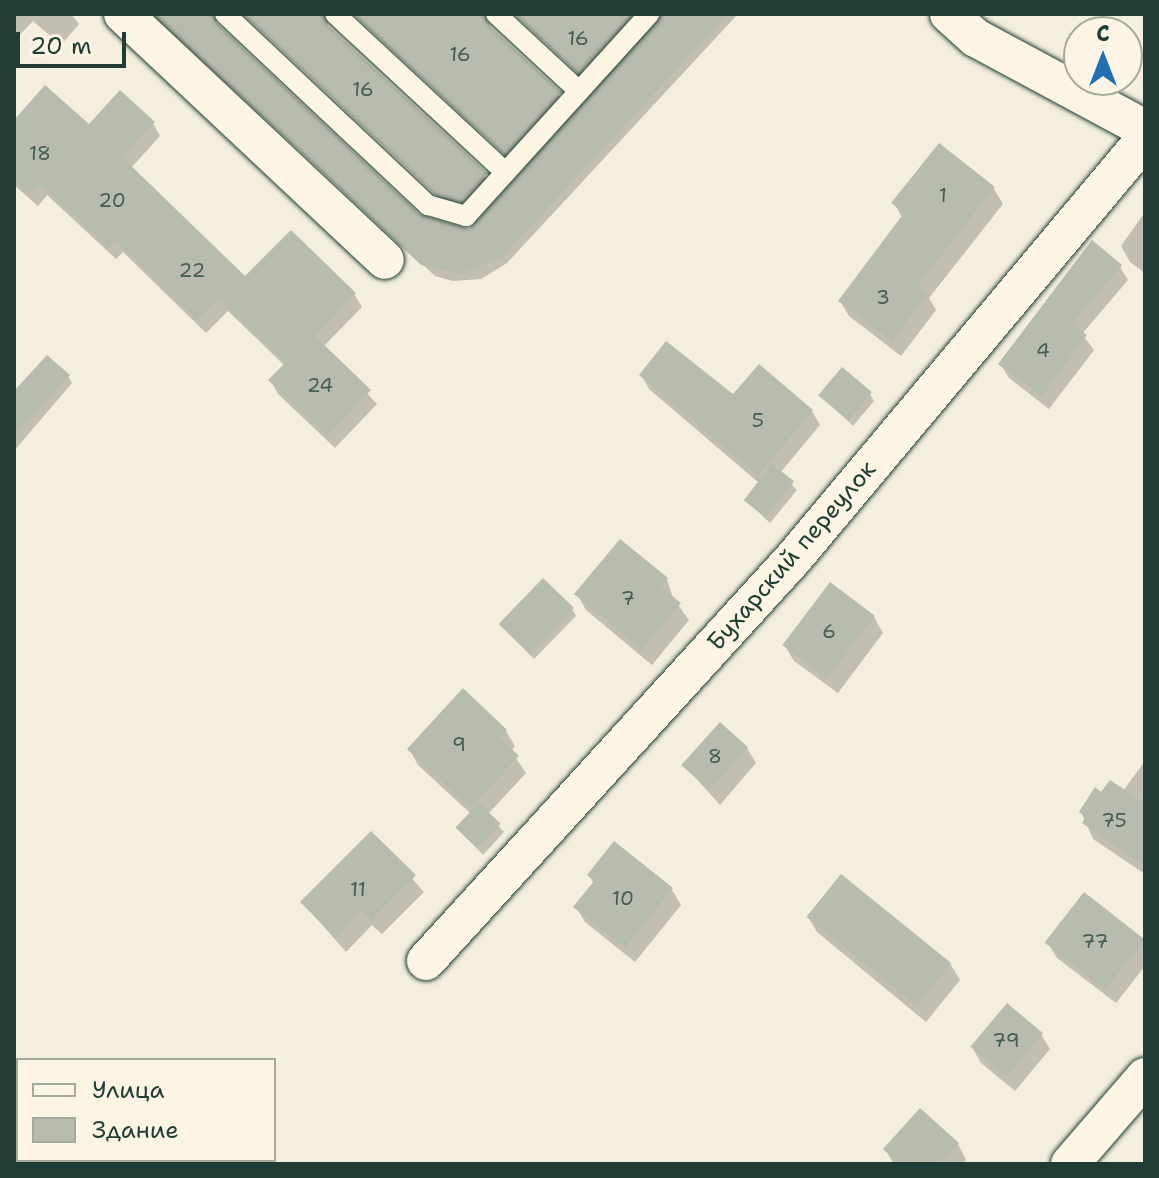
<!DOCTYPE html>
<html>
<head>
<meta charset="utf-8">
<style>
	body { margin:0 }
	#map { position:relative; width:1159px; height:1178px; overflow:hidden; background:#f3eede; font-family:"Shantell Sans",sans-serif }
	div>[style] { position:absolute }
	.shadow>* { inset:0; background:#0003 }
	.building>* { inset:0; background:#b8bcae; transform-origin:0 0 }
	.roads { filter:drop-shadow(0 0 2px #1f3d34) drop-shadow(0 0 2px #1f3d34) }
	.lane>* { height:20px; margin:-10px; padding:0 10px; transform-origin:10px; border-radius:10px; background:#fcf5e5 }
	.street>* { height:38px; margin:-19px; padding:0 19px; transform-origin:19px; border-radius:19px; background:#fcf5e5 }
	span { translate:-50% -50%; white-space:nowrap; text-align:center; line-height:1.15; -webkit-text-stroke:6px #fcf5e5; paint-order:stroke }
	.number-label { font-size:20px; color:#455d52 }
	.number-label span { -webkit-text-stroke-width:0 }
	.street-label { font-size:24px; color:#1f3d34 }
	.frame { position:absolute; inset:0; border:16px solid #1f3d34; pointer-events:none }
	.legend { position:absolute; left:16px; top:1058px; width:260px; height:104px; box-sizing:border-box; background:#fcf5e5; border:2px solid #a4ab9e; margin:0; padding:10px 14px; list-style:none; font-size:24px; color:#1f3d34 }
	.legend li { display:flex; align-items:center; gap:16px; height:40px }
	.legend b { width:40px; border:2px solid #a4ab9e }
	.north { position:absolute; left:1063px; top:16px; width:80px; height:80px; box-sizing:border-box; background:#fcf5e5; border:2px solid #a4ab9e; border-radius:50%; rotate:0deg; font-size:22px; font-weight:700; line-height:32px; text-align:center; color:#1f3d34 }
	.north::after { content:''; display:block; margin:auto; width:28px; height:36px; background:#1f6fb2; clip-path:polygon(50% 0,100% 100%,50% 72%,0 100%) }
	.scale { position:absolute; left:16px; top:32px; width:110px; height:36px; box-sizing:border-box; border:4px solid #1f3d34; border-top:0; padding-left:10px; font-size:24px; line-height:28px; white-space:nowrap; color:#1f3d34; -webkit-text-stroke:6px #fcf5e5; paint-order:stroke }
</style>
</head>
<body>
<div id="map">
	<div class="shadow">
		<div style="clip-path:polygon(14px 14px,71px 14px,79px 24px,61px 45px,33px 21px,14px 41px)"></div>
		<div style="clip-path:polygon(151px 14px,219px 14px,216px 23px,418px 216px,469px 231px,663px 14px,738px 14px,507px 263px,481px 279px,453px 281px,435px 276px)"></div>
		<div style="clip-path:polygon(243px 14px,330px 14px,327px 28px,490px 182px,466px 208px,441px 200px)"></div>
		<div style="clip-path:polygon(353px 14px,491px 14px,489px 27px,563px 100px,510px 160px)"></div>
		<div style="clip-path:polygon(514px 14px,642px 14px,583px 78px)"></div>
		<div style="clip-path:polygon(14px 123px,89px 127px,153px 123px,160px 136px,131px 168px,245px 279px,354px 294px,362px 307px,323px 347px,377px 404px,335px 448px,278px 394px,271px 381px,285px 366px,228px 311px,206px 333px,123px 252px,116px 259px,47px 195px,38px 206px,14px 185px)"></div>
		<div style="clip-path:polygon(939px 146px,994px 189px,1003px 204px,929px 298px,936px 310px,901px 356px,849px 316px,840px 301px,903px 219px,894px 203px)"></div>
		<div style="clip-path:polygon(1145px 212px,1145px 273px,1130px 262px,1121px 246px)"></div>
		<div style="clip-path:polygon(1120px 267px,1128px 280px,1082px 334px,1094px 350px,1049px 409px,1009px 378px,1001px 365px)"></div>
		<div style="clip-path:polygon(641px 375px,812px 411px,820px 425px,780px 473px,797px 490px,770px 523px,746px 500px,759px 483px,649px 389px)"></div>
		<div style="clip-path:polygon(68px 376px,72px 383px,14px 451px,14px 393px)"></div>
		<div style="clip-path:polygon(870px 394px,874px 401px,853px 426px,821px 395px)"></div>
		<div style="clip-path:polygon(667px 579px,673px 598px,689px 620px,652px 665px,586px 610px,577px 594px)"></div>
		<div style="clip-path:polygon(572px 609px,576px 616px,534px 659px,501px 624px)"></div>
		<div style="clip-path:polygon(874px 617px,883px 633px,838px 693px,794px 661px,785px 646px)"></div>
		<div style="clip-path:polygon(506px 731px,515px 746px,511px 751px,526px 773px,488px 814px,504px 832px,483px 855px,458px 828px,471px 814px,418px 765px,409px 749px)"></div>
		<div style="clip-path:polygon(747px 748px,756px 763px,720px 805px,685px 766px)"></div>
		<div style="clip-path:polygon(1145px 761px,1145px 874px,1093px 839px,1081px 812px,1102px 794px,1123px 791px)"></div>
		<div style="clip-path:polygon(372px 833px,424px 892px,382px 934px,372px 925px,346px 952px,303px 903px)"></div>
		<div style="clip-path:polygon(614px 844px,672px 890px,681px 905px,635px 962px,585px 922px,576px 907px,594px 884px,589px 875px)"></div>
		<div style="clip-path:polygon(841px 877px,951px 965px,960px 980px,926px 1022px,817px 932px,808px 917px)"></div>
		<div style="clip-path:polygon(1144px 940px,1145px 966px,1116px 1003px,1057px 958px,1048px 943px)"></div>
		<div style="clip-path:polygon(1041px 1034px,1050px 1049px,1015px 1091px,981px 1063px,972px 1047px)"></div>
		<div style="clip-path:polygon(958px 1144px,966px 1160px,962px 1164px,894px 1164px,885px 1149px)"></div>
	</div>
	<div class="building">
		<div style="clip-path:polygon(155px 14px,212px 14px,216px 23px,419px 214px,469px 229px,662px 14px,728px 14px,503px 256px,461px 274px,421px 265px)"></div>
		<div style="clip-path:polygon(244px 14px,322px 14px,326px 24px,487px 173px,462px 201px,435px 193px)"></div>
		<div style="clip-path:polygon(354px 14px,483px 14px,487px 24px,561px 92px,505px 154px)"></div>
		<div style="clip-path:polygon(515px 14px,631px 14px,578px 73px)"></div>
		<div style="clip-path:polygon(45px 85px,89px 124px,120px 90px,155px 122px,122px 157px,245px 276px,291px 230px,356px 293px,315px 336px,371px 390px,327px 436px,268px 380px,285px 363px,219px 299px,197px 321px,115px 240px,108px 248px,39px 184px,29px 194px,14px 180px,14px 120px)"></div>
		<div style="clip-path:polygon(939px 143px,995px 187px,918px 285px,928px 293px,892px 341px,838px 301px,904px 213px,891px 203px)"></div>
		<div style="clip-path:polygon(1092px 240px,1122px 265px,1072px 324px,1087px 335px,1041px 397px,998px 364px)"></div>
		<div style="clip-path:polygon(666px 341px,733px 394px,759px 364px,813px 410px,758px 476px,639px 375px)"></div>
		<div style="clip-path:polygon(47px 355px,70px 375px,14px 436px,14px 391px)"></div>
		<div style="left:842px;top:367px;width:39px;height:37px;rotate:40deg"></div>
		<div style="left:772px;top:464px;width:28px;height:46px;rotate:38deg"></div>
		<div style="clip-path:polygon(620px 539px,668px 578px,661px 587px,681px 603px,642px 650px,574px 594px)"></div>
		<div style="left:543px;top:578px;width:43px;height:64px;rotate:44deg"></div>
		<div style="left:830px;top:582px;width:56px;height:79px;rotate:37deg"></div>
		<div style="clip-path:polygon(463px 688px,507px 730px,500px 738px,519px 756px,470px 808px,407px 749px)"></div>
		<div style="left:720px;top:722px;width:38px;height:58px;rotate:42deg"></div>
		<div style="clip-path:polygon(1110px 780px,1145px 803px,1145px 866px,1082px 823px,1086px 817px,1079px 812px,1095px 787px,1101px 792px)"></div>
		<div style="left:479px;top:803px;width:30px;height:34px;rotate:44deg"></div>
		<div style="clip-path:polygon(371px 831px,416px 875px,372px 920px,362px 911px,336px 938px,300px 902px)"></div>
		<div style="clip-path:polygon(614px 841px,673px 888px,625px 948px,573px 907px,594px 881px,587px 875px)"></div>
		<div style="left:841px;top:874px;width:142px;height:55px;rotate:39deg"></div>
		<div style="left:1084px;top:892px;width:77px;height:64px;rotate:38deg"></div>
		<div style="left:1007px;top:1003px;width:47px;height:57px;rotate:40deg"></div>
		<div style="clip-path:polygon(920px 1108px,959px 1143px,940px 1164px,899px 1164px,883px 1149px)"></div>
	</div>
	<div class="roads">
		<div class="lane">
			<div style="left:225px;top:14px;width:279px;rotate:43.3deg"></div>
			<div style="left:428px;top:205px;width:40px;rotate:16deg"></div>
			<div style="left:466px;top:216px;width:273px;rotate:-47.8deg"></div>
			<div style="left:335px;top:14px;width:232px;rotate:42.9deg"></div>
			<div style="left:496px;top:14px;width:113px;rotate:42.9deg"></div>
		</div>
		<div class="street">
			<div style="left:123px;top:14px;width:359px;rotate:43.2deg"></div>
			<div style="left:949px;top:14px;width:36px;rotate:42deg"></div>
			<div style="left:976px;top:38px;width:192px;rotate:28.3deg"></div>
			<div style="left:426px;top:961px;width:544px;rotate:-47.61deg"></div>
			<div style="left:793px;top:559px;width:548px;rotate:-50.03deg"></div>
			<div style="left:1070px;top:1164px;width:115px;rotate:-49.2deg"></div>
		</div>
	</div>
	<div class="number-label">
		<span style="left:578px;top:38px">16</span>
		<span style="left:460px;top:54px">16</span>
		<span style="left:363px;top:89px">16</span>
		<span style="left:40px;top:153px">18</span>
		<span style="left:943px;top:195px">1</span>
		<span style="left:112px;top:200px">20</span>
		<span style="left:192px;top:270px">22</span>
		<span style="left:883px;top:297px">3</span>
		<span style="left:1043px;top:350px">4</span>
		<span style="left:320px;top:385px">24</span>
		<span style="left:758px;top:420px">5</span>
		<span style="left:628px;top:598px">7</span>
		<span style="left:829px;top:631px">6</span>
		<span style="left:459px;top:744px">9</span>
		<span style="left:715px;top:756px">8</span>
		<span style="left:1114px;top:820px">75</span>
		<span style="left:358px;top:889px">11</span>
		<span style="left:623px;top:898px">10</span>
		<span style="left:1095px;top:941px">77</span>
		<span style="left:1006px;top:1040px">79</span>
	</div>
	<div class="street-label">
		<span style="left:792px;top:556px;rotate:-49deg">Бухарский переулок</span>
	</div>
	<div class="frame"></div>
	<ul class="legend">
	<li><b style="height:10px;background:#fcf5e5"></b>Улица</li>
	<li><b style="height:22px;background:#b8bcae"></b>Здание</li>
	</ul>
	<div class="north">С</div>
	<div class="scale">20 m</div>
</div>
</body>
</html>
